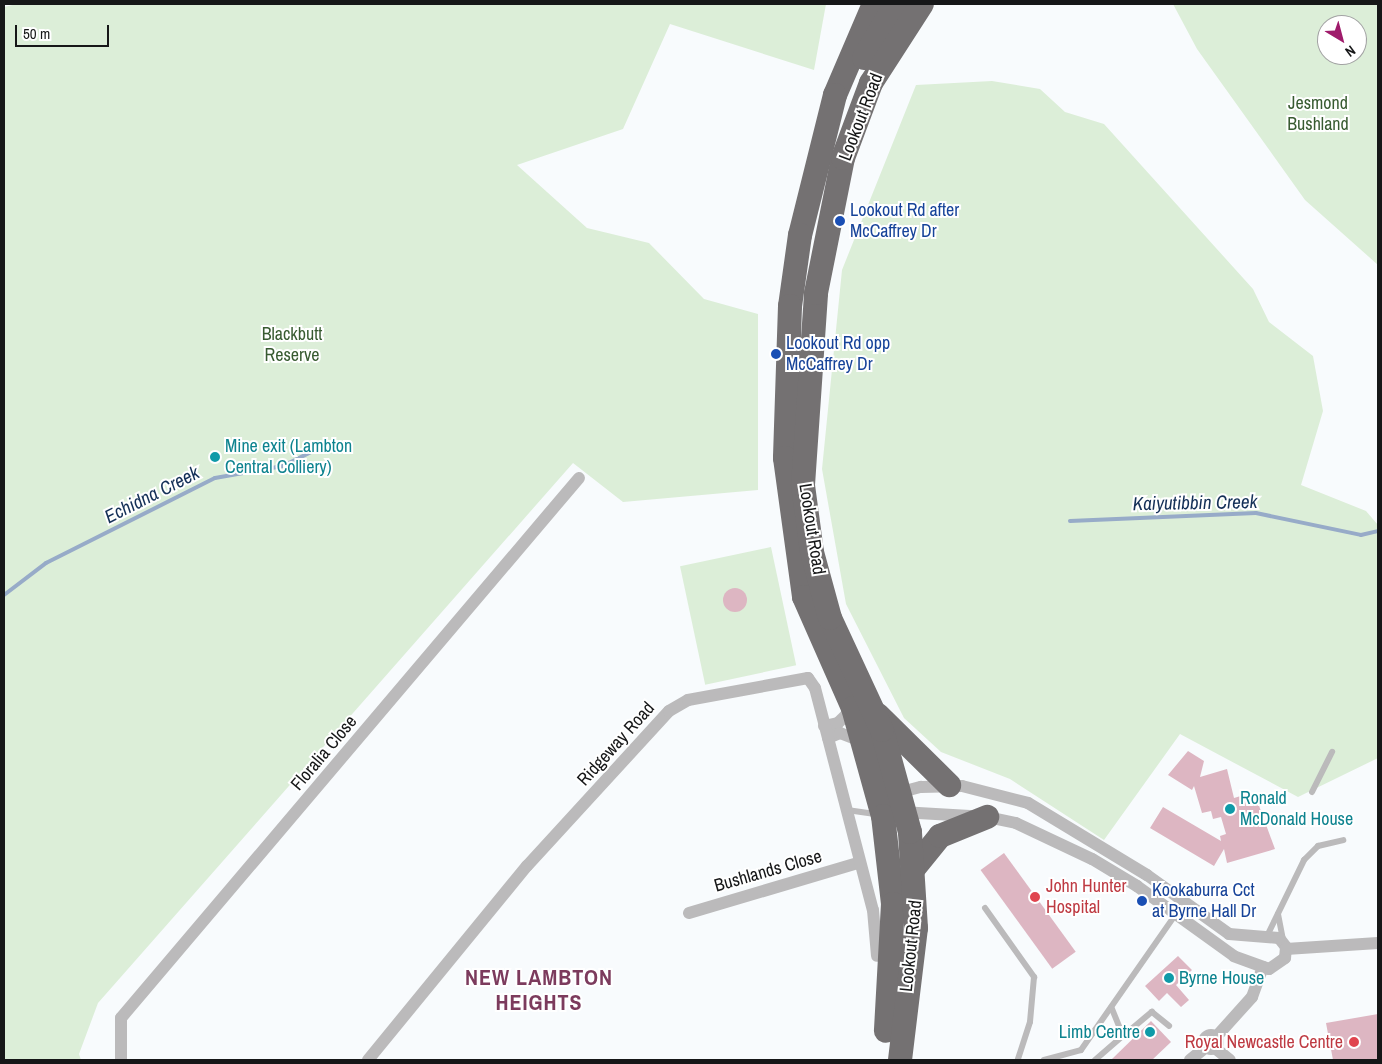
<!DOCTYPE html>
<html>
<head>
<meta charset="utf-8">
<style>
	body { margin:0 }
	#map { position:relative; width:1382px; height:1064px; overflow:hidden; background:#f8fbfd; font-family:"Archivo Narrow",sans-serif }
	div>[style] { position:absolute }
	.green>* { inset:0; background:#dceed8; transform-origin:0 0 }
	.stream>* { height:4px; margin:-2px; padding:0 2px; transform-origin:2px; border-radius:2px; background:#97abc8 }
	.building>* { inset:0; background:#ddb6c2; transform-origin:0 0 }
	.round { border-radius:50% }
	.lane>* { height:6px; margin:-3px; padding:0 3px; transform-origin:3px; border-radius:3px; background:#bbbabb }
	.street>* { height:12px; margin:-6px; padding:0 6px; transform-origin:6px; border-radius:6px; background:#bbbabb }
	.street>.ring { margin:-6px; padding:0; box-sizing:content-box; background:none; border:12px solid #bbbabb; border-radius:50% }
	.highway>* { height:24px; margin:-12px; padding:0 12px; transform-origin:12px; border-radius:12px; background:#747172 }
	.dots>* { width:14px; height:14px; translate:-50% -50%; box-sizing:border-box; border:2px solid #fff; border-radius:50% }
	span { translate:-50% -50%; white-space:nowrap; text-align:center; line-height:1.15; -webkit-text-stroke:4px #fff; paint-order:stroke }
	.park-label { font-size:18px; color:#385b31 }
	.street-label { font-size:18px; color:#161718 }
	.transit-label { font-size:18px; color:#164399 }
	.left { translate:0 -50%; text-align:left }
	.culture-label { font-size:18px; color:#0d838f }
	.right { translate:-100% -50%; text-align:right }
	.health-label { font-size:18px; color:#be3a42 }
	.water-label { font-size:19px; color:#143057; font-style:italic }
	.district-label { font-size:22px; color:#7c3b5d; font-weight:700; letter-spacing:1px }
	.frame { position:absolute; inset:0; border:5px solid #161718; pointer-events:none }
	.north { position:absolute; left:1317px; top:15px; width:50px; height:50px; box-sizing:border-box; background:#fff; border:1px solid #a2a2a3; border-radius:50%; rotate:143deg; font-size:14px; font-weight:700; line-height:20px; text-align:center; color:#161718 }
	.north::after { content:''; display:block; margin:auto; width:18px; height:22px; background:#9f1b6b; clip-path:polygon(50% 0,100% 100%,50% 72%,0 100%) }
	.scale { position:absolute; left:15px; top:25px; width:94px; height:22px; box-sizing:border-box; border:2px solid #161718; border-top:0; padding-left:6px; font-size:15px; line-height:18px; white-space:nowrap; color:#161718; -webkit-text-stroke:4px #fff; paint-order:stroke }
</style>
</head>
<body>
<div id="map">
	<div class="green">
		<div style="clip-path:polygon(17px 4px,826px 4px,814px 70px,670px 24px,623px 129px,517px 165px,587px 228px,649px 243px,704px 299px,758px 314px,758px 490px,623px 502px,573px 463px,98px 1003px,79px 1054px,81px 1060px,4px 1060px,4px 7px)"></div>
		<div style="clip-path:polygon(evenodd,1173px 4px,1378px 4px,1378px 265px,1305px 200px,1197px 49px,1173px 4px,1327px 25px,1357px 25px,1357px 55px,1327px 55px,1327px 25px)"></div>
		<div style="clip-path:polygon(992px 81px,1040px 89px,1065px 112px,1104px 124px,1253px 289px,1269px 322px,1313px 356px,1323px 411px,1301px 485px,1366px 511px,1378px 525px,1378px 758px,1298px 797px,1180px 734px,1104px 840px,1010px 779px,941px 752px,904px 718px,846px 604px,822px 469px,842px 270px,916px 85px)"></div>
		<div style="left:771px;top:547px;width:121px;height:93px;rotate:78deg"></div>
	</div>
	<div class="stream">
		<div style="left:1070px;top:521px;width:186px;rotate:-2.5deg"></div>
		<div style="left:1256px;top:513px;width:107px;rotate:11.8deg"></div>
		<div style="left:1361px;top:535px;width:17px;rotate:-13deg"></div>
		<div style="left:4px;top:595px;width:53px;rotate:-37.3deg"></div>
		<div style="left:46px;top:563px;width:189px;rotate:-26.7deg"></div>
		<div style="left:215px;top:478px;width:69px;rotate:-10deg"></div>
		<div style="left:283px;top:466px;width:45px;rotate:-26.6deg"></div>
	</div>
	<div class="building">
		<div class="round" style="left:723px;top:588px;width:24px;height:24px"></div>
		<div style="clip-path:polygon(1188px 751px,1204px 761px,1200px 777px,1227px 769px,1234px 798px,1244px 795px,1246px 806px,1258px 803px,1275px 849px,1227px 863px,1224px 849px,1214px 866px,1150px 828px,1163px 807px,1221px 841px,1220px 836px,1226px 834px,1221px 817px,1213px 819px,1211px 811px,1202px 813px,1194px 786px,1192px 790px,1168px 775px)"></div>
		<div style="left:1004px;top:853px;width:122px;height:29px;rotate:54deg"></div>
		<div style="clip-path:polygon(1178px 956px,1192px 970px,1176px 985px,1189px 1000px,1181px 1007px,1167px 993px,1159px 1001px,1145px 986px)"></div>
		<div style="clip-path:polygon(1378px 1014px,1378px 1060px,1333px 1060px,1326px 1023px)"></div>
		<div style="clip-path:polygon(1151px 1021px,1171px 1042px,1152px 1060px,1111px 1060px)"></div>
	</div>
	<div class="lane">
		<div style="left:1312px;top:792px;width:45px;rotate:-63.4deg"></div>
		<div style="left:847px;top:810px;width:30px;rotate:8deg"></div>
		<div style="left:985px;top:908px;width:85px;rotate:54.6deg"></div>
		<div style="left:1034px;top:977px;width:45px;rotate:95.1deg"></div>
		<div style="left:1030px;top:1022px;width:40px;rotate:108deg"></div>
		<div style="left:1278px;top:914px;width:26px;rotate:79deg"></div>
		<div style="left:1267px;top:936px;width:85px;rotate:-64deg"></div>
		<div style="left:1304px;top:860px;width:20px;rotate:-45deg"></div>
		<div style="left:1318px;top:846px;width:26px;rotate:-13deg"></div>
		<div style="left:1123px;top:1036px;width:38px;rotate:-40deg"></div>
		<div style="left:1152px;top:1012px;width:22px;rotate:39deg"></div>
		<div style="left:1044px;top:1060px;width:38px;rotate:-15deg"></div>
		<div style="left:1081px;top:1050px;width:166px;rotate:-55.1deg"></div>
		<div style="left:1095px;top:1060px;width:37px;rotate:-41deg"></div>
		<div style="left:1123px;top:1036px;width:31px;rotate:-112deg"></div>
	</div>
	<div class="street">
		<div style="left:824px;top:726px;width:14px;rotate:-12deg"></div>
		<div style="left:838px;top:723px;width:21px;rotate:-45deg"></div>
		<div style="left:828px;top:738px;width:13px;rotate:-23deg"></div>
		<div style="left:840px;top:733px;width:26px;rotate:21deg"></div>
		<div style="left:894px;top:794px;width:28px;rotate:-15deg"></div>
		<div style="left:921px;top:787px;width:41px;rotate:-1.4deg"></div>
		<div style="left:962px;top:786px;width:68px;rotate:14.4deg"></div>
		<div style="left:1028px;top:803px;width:139px;rotate:31.2deg"></div>
		<div style="left:1147px;top:875px;width:101px;rotate:35.7deg"></div>
		<div style="left:1229px;top:934px;width:50px;rotate:4.6deg"></div>
		<div style="left:1279px;top:938px;width:11px;rotate:52deg"></div>
		<div style="left:1286px;top:947px;width:11px;rotate:95deg"></div>
		<div style="left:1285px;top:958px;width:19px;rotate:145deg"></div>
		<div style="left:1269px;top:969px;width:37px;rotate:-160deg"></div>
		<div style="left:1234px;top:956px;width:120px;rotate:-144.2deg"></div>
		<div style="left:1137px;top:886px;width:52px;rotate:-149deg"></div>
		<div style="left:1092px;top:859px;width:84px;rotate:-154.7deg"></div>
		<div style="left:1016px;top:823px;width:30px;rotate:-168deg"></div>
		<div style="left:987px;top:817px;width:86px;rotate:-176.7deg"></div>
		<div style="left:689px;top:913px;width:176px;rotate:-16.5deg"></div>
		<div style="left:1286px;top:949px;width:92px;rotate:-3.7deg"></div>
		<div class="ring" style="left:1204px;top:1035px;width:2px;height:2px"></div>
		<div style="left:1216px;top:1037px;width:54px;rotate:-48deg"></div>
		<div style="left:1252px;top:997px;width:32px;rotate:-70deg"></div>
		<div style="left:1215px;top:1048px;width:19px;rotate:39deg"></div>
		<div style="left:121px;top:1060px;width:42px;rotate:-90deg"></div>
		<div style="left:121px;top:1018px;width:708px;rotate:-49.7deg"></div>
		<div style="left:368px;top:1060px;width:251px;rotate:-50.7deg"></div>
		<div style="left:527px;top:866px;width:210px;rotate:-47.5deg"></div>
		<div style="left:669px;top:711px;width:22px;rotate:-30deg"></div>
		<div style="left:688px;top:700px;width:122px;rotate:-10.4deg"></div>
		<div style="left:808px;top:678px;width:12px;rotate:55deg"></div>
		<div style="left:815px;top:688px;width:229px;rotate:75.4deg"></div>
		<div style="left:873px;top:910px;width:46px;rotate:85deg"></div>
		<div style="left:1190px;top:1060px;width:21px;rotate:-39deg"></div>
	</div>
	<div class="highway">
		<div style="left:874px;top:4px;width:99px;rotate:113.2deg"></div>
		<div style="left:835px;top:95px;width:144px;rotate:104deg"></div>
		<div style="left:800px;top:235px;width:72px;rotate:98deg"></div>
		<div style="left:790px;top:306px;width:152px;rotate:91.9deg"></div>
		<div style="left:785px;top:458px;width:140px;rotate:82.2deg"></div>
		<div style="left:804px;top:597px;width:121px;rotate:66.2deg"></div>
		<div style="left:853px;top:708px;width:112px;rotate:74.5deg"></div>
		<div style="left:883px;top:816px;width:89px;rotate:83.5deg"></div>
		<div style="left:893px;top:904px;width:127px;rotate:93.2deg"></div>
		<div style="left:864px;top:58px;width:63px;rotate:-59.3deg"></div>
		<div style="left:878px;top:715px;width:100px;rotate:44.6deg"></div>
		<div style="left:915px;top:867px;width:40px;rotate:-51deg"></div>
		<div style="left:940px;top:836px;width:51px;rotate:-22deg"></div>
		<div style="left:900px;top:1060px;width:133px;rotate:-83.1deg"></div>
		<div style="left:916px;top:928px;width:96px;rotate:-93.6deg"></div>
		<div style="left:910px;top:832px;width:106px;rotate:-105.4deg"></div>
		<div style="left:882px;top:730px;width:123px;rotate:-114.9deg"></div>
		<div style="left:830px;top:618px;width:68px;rotate:-105.3deg"></div>
		<div style="left:812px;top:552px;width:68px;rotate:-97.7deg"></div>
		<div style="left:803px;top:485px;width:192px;rotate:-86.1deg"></div>
		<div style="left:816px;top:293px;width:138px;rotate:-78.7deg"></div>
		<div style="left:843px;top:158px;width:80px;rotate:-69.5deg"></div>
		<div style="left:871px;top:83px;width:94px;rotate:-57.2deg"></div>
	</div>
	<div class="dots">
		<div style="left:840px;top:221px;background:#1a4fb4"></div>
		<div style="left:776px;top:354px;background:#1a4fb4"></div>
		<div style="left:215px;top:457px;background:#0f9aa8"></div>
		<div style="left:1230px;top:809px;background:#0f9aa8"></div>
		<div style="left:1035px;top:897px;background:#e0444e"></div>
		<div style="left:1142px;top:901px;background:#1a4fb4"></div>
		<div style="left:1169px;top:978px;background:#0f9aa8"></div>
		<div style="left:1150px;top:1032px;background:#0f9aa8"></div>
		<div style="left:1354px;top:1042px;background:#e0444e"></div>
	</div>
	<div class="park-label">
		<span style="left:1318px;top:114px">Jesmond<br>Bushland</span>
		<span style="left:292px;top:345px">Blackbutt<br>Reserve</span>
	</div>
	<div class="street-label">
		<span style="left:861px;top:117px;rotate:-69deg">Lookout Road</span>
		<span style="left:812px;top:529px;rotate:81deg">Lookout Road</span>
		<span style="left:616px;top:744px;rotate:-48deg">Ridgeway Road</span>
		<span style="left:324px;top:753px;rotate:-50deg">Floralia Close</span>
		<span style="left:768px;top:871px;rotate:-16deg">Bushlands Close</span>
		<span style="left:911px;top:946px;rotate:-84deg">Lookout Road</span>
	</div>
	<div class="transit-label">
		<span class="left" style="left:850px;top:221px">Lookout Rd after<br>McCaffrey Dr</span>
		<span class="left" style="left:786px;top:354px">Lookout Rd opp<br>McCaffrey Dr</span>
		<span class="left" style="left:1152px;top:901px">Kookaburra Cct<br>at Byrne Hall Dr</span>
	</div>
	<div class="culture-label">
		<span class="left" style="left:225px;top:457px">Mine exit (Lambton<br>Central Colliery)</span>
		<span class="left" style="left:1240px;top:809px">Ronald<br>McDonald House</span>
		<span class="left" style="left:1179px;top:978px">Byrne House</span>
		<span class="right" style="left:1140px;top:1032px">Limb Centre</span>
	</div>
	<div class="health-label">
		<span class="left" style="left:1046px;top:897px">John Hunter<br>Hospital</span>
		<span class="right" style="left:1343px;top:1042px">Royal Newcastle Centre</span>
	</div>
	<div class="water-label">
		<span style="left:152px;top:495px;rotate:-27deg">Echidna Creek</span>
		<span style="left:1195px;top:503px;rotate:-1deg">Kaiyutibbin Creek</span>
	</div>
	<div class="district-label">
		<span style="left:539px;top:990px">NEW LAMBTON<br>HEIGHTS</span>
	</div>
	<div class="frame"></div>
	<div class="north">N</div>
	<div class="scale">50 m</div>
</div>
</body>
</html>
